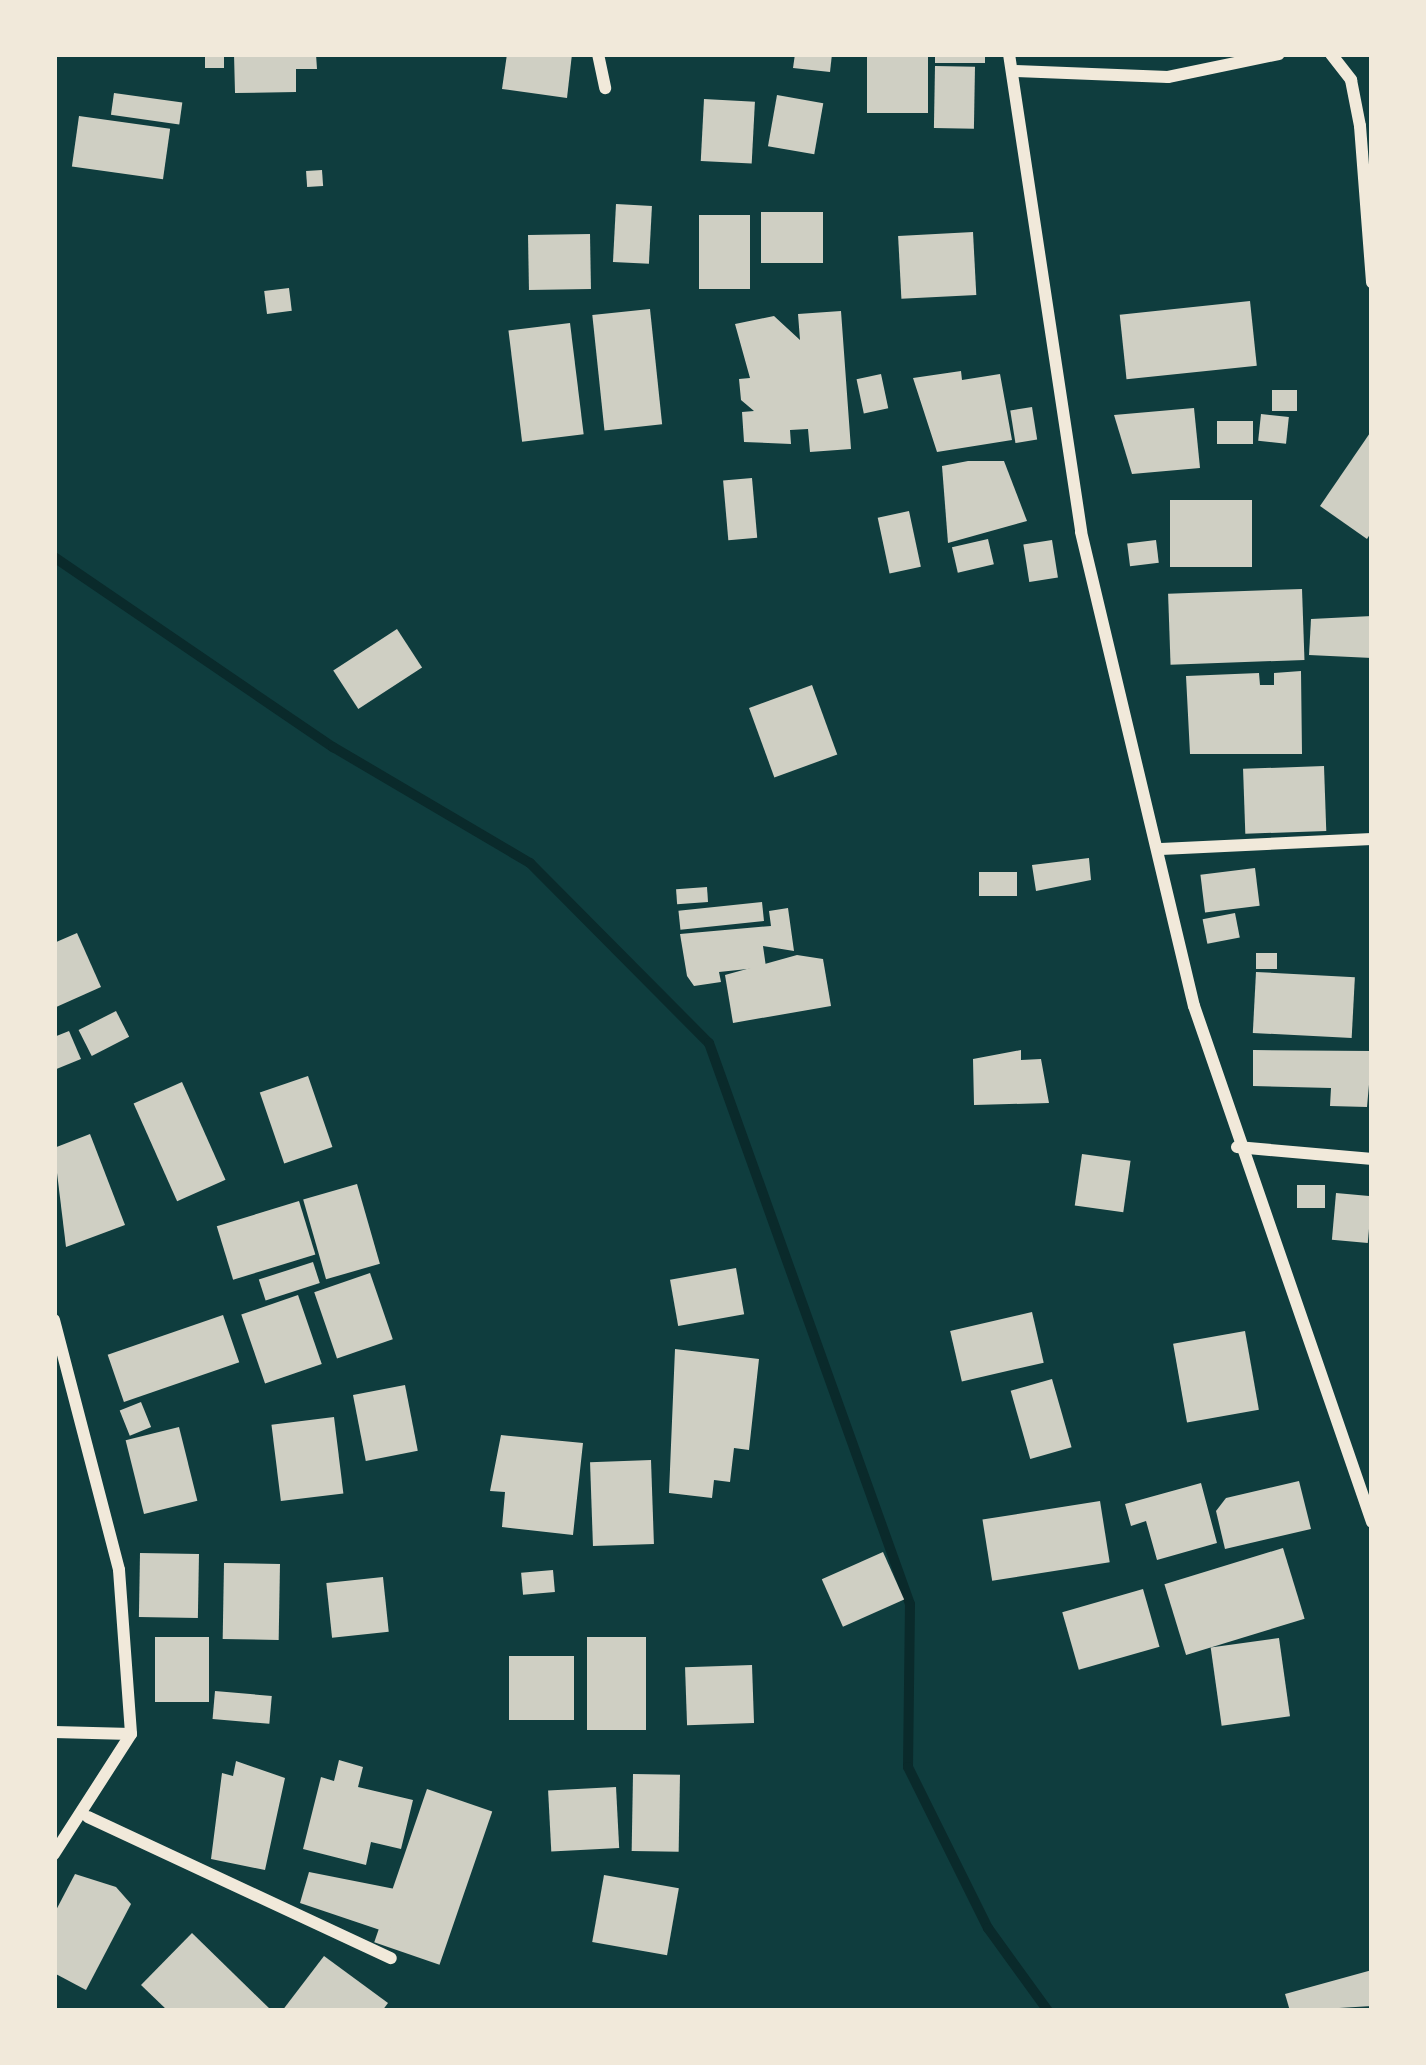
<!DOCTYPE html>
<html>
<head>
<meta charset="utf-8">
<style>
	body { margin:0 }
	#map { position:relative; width:1426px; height:2065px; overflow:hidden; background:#0f3d3e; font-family:Ubuntu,sans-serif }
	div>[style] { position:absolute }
	.stream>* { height:10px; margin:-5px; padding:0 5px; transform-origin:5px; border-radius:5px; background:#0a2a2b }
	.building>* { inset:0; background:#cfcfc3; transform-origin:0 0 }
	.minor>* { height:12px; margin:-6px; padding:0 6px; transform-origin:6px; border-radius:6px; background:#f1e9da }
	span { translate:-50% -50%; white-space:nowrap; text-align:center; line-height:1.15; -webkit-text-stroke:9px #f1e9da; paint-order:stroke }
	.frame { position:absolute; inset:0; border:57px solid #f1e9da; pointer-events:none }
</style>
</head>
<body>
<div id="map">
	<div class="stream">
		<div style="left:54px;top:557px;width:338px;rotate:34.3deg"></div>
		<div style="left:333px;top:747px;width:229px;rotate:30.5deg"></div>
		<div style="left:530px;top:863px;width:254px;rotate:45.2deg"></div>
		<div style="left:709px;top:1043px;width:596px;rotate:70.29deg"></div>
		<div style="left:910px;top:1604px;width:163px;rotate:90.7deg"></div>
		<div style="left:908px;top:1767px;width:180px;rotate:63.6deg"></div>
		<div style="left:988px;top:1928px;width:102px;rotate:54.1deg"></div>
	</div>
	<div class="building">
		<div style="left:205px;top:54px;width:19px;height:14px"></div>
		<div style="clip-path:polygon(234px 54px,316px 54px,317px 69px,296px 69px,296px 92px,235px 93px)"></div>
		<div style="clip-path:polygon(507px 54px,572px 54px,567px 98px,502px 89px)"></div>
		<div style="clip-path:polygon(795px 54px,832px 54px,830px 72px,793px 68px)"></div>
		<div style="left:867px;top:54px;width:61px;height:59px"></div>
		<div style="left:935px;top:54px;width:50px;height:9px"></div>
		<div style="left:935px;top:66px;width:40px;height:62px;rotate:1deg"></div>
		<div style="left:114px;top:93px;width:69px;height:22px;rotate:8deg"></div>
		<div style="left:777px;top:95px;width:47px;height:52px;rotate:10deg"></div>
		<div style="left:704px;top:99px;width:51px;height:62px;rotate:3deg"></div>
		<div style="left:79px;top:116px;width:92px;height:51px;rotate:8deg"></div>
		<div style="left:322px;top:170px;width:16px;height:16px;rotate:86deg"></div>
		<div style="left:616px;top:204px;width:36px;height:58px;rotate:3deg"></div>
		<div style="left:761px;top:212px;width:62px;height:51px"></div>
		<div style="left:699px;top:215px;width:51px;height:74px"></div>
		<div style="left:973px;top:232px;width:63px;height:75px;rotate:87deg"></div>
		<div style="left:590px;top:234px;width:55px;height:62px;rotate:89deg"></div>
		<div style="left:289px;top:288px;width:23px;height:25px;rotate:83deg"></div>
		<div style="left:1250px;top:301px;width:65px;height:131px;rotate:84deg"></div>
		<div style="left:650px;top:309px;width:116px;height:58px;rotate:84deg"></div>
		<div style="clip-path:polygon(841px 311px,851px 449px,810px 452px,808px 429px,790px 430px,791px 444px,744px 442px,742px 412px,754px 411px,741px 400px,739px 379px,750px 378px,735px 324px,774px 316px,800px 340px,798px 314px)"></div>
		<div style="left:570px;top:323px;width:112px;height:62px;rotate:83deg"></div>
		<div style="clip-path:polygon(961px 371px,962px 380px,1000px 374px,1012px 440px,937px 452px,913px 378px)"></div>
		<div style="left:881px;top:374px;width:35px;height:25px;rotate:78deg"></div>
		<div style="left:1272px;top:390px;width:25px;height:21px"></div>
		<div style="left:1032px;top:407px;width:33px;height:22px;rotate:81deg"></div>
		<div style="clip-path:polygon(1194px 408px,1200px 468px,1132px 474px,1114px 415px)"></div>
		<div style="left:1261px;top:414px;width:28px;height:27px;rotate:6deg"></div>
		<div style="left:1217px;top:421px;width:36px;height:23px"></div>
		<div style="clip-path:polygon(1372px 430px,1372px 531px,1367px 539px,1320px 506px)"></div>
		<div style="clip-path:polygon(968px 461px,1004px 461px,1027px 521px,948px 543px,942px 466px)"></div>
		<div style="left:752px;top:478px;width:60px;height:29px;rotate:85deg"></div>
		<div style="left:1170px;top:500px;width:82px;height:67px"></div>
		<div style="left:909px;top:511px;width:57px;height:32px;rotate:78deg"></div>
		<div style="left:988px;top:539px;width:26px;height:37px;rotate:77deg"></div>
		<div style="left:1052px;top:540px;width:38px;height:29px;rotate:81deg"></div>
		<div style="left:1156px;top:540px;width:23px;height:29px;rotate:83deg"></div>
		<div style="left:1302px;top:589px;width:71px;height:134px;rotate:88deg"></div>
		<div style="clip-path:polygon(1372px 616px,1372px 658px,1309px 655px,1311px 619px)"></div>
		<div style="left:397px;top:629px;width:46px;height:76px;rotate:57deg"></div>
		<div style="clip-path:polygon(1301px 671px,1302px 754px,1190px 754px,1186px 676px,1259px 673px,1260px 685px,1274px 685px,1274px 673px)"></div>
		<div style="left:812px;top:685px;width:74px;height:67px;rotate:70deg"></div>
		<div style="left:1324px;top:766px;width:65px;height:81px;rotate:88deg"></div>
		<div style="clip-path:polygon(1089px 858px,1091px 880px,1036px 891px,1032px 865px)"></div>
		<div style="left:1255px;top:868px;width:38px;height:55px;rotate:83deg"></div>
		<div style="left:1017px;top:872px;width:24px;height:38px;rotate:90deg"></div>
		<div style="left:707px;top:887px;width:15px;height:31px;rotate:86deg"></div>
		<div style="left:762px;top:902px;width:19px;height:84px;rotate:84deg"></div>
		<div style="clip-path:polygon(788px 908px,794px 951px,763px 946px,766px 967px,719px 972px,721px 982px,694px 986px,687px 976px,680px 934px,771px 926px,769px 911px)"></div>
		<div style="left:1235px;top:913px;width:25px;height:33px;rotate:79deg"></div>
		<div style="clip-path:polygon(77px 933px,101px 987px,54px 1008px,54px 943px)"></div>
		<div style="left:1256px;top:953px;width:21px;height:16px"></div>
		<div style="clip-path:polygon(797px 955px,823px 959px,831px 1006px,733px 1023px,725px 975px)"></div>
		<div style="left:1256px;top:972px;width:99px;height:61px;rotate:3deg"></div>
		<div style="left:116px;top:1011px;width:29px;height:42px;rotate:63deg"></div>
		<div style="clip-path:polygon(69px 1031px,81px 1059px,54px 1070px,54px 1037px)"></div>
		<div style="clip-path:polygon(1021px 1050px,1021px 1060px,1041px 1059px,1049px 1103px,974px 1105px,973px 1059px)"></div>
		<div style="clip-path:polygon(1253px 1050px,1372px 1051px,1367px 1107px,1330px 1106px,1331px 1088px,1253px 1086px)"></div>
		<div style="left:308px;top:1076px;width:75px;height:51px;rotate:71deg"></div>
		<div style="left:182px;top:1082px;width:107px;height:53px;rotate:66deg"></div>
		<div style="clip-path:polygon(90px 1134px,125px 1225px,66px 1247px,54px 1148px)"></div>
		<div style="left:1082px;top:1154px;width:49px;height:52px;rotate:8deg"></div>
		<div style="left:357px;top:1184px;width:83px;height:56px;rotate:74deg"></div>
		<div style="left:1297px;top:1185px;width:28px;height:23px"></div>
		<div style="left:1336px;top:1193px;width:36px;height:47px;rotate:5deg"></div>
		<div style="left:299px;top:1201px;width:56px;height:86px;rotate:73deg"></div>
		<div style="left:313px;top:1262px;width:22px;height:57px;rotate:72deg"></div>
		<div style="left:736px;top:1268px;width:47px;height:67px;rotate:80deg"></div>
		<div style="left:370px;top:1273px;width:70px;height:59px;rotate:71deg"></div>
		<div style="left:298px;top:1295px;width:73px;height:60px;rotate:71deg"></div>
		<div style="left:1032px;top:1312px;width:52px;height:84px;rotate:77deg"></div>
		<div style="left:223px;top:1315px;width:50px;height:122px;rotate:71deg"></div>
		<div style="left:1245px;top:1331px;width:80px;height:73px;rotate:80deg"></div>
		<div style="clip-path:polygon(675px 1349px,759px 1359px,749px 1450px,734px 1448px,730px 1482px,714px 1480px,712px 1498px,669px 1493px)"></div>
		<div style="left:1052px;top:1379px;width:71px;height:43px;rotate:74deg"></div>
		<div style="left:405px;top:1385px;width:67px;height:53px;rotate:79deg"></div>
		<div style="left:141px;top:1402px;width:27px;height:23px;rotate:68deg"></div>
		<div style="left:334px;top:1417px;width:77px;height:63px;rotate:83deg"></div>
		<div style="left:179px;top:1427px;width:76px;height:55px;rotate:76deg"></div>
		<div style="clip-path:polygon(501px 1435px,583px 1443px,573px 1535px,502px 1527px,505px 1492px,490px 1491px)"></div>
		<div style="left:651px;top:1460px;width:84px;height:61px;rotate:88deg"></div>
		<div style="clip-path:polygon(1299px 1481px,1311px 1529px,1225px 1549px,1216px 1511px,1226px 1498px)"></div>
		<div style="clip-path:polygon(1201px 1483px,1217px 1543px,1157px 1560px,1146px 1521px,1131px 1526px,1125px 1504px)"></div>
		<div style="left:1100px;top:1501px;width:62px;height:119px;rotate:81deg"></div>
		<div style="left:1283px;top:1548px;width:74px;height:124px;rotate:73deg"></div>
		<div style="left:883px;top:1552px;width:52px;height:67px;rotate:66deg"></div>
		<div style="left:140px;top:1553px;width:59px;height:64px;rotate:1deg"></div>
		<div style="left:224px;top:1563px;width:56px;height:76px;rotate:1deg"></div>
		<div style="left:553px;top:1570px;width:22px;height:32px;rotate:85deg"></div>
		<div style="left:383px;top:1577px;width:55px;height:57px;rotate:84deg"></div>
		<div style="left:1143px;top:1589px;width:60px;height:84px;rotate:74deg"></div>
		<div style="left:155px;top:1637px;width:54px;height:65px"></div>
		<div style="left:587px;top:1637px;width:59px;height:93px"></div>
		<div style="left:1279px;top:1638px;width:79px;height:69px;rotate:82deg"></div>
		<div style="left:509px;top:1656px;width:65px;height:64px"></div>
		<div style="left:752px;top:1665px;width:58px;height:67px;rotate:88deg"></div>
		<div style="left:215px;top:1691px;width:57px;height:28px;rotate:5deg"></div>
		<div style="clip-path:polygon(339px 1760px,363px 1767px,358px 1787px,413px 1800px,401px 1849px,371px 1842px,366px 1865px,303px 1849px,321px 1777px,334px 1781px)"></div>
		<div style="clip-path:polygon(236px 1761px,285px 1778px,265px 1870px,211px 1859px,222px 1773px,233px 1776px)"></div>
		<div style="left:633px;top:1774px;width:47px;height:77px;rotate:1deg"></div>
		<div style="left:616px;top:1787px;width:61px;height:68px;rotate:87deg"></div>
		<div style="left:427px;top:1789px;width:69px;height:162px;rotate:19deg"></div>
		<div style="clip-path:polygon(309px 1872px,400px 1890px,389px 1933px,300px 1903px)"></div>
		<div style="clip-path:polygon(75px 1874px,116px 1887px,131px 1904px,86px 1990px,54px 1973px,54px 1914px)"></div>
		<div style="left:604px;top:1875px;width:76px;height:68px;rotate:10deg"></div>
		<div style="clip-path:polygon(192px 1933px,272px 2011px,168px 2011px,141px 1985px)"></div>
		<div style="clip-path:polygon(324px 1956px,388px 2003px,382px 2011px,282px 2011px)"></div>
		<div style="clip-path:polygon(1372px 1970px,1372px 2006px,1290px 2011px,1285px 1994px)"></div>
	</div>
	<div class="minor">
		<div style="left:598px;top:54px;width:35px;rotate:78deg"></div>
		<div style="left:1009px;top:54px;width:483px;rotate:81.4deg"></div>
		<div style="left:1081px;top:532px;width:487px;rotate:76.6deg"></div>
		<div style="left:1194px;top:1006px;width:546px;rotate:70.97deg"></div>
		<div style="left:1331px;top:54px;width:33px;rotate:52deg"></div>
		<div style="left:1351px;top:80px;width:47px;rotate:78.9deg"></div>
		<div style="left:1360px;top:126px;width:157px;rotate:85.6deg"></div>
		<div style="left:1014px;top:71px;width:154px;rotate:2.2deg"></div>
		<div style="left:1168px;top:77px;width:113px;rotate:-11.7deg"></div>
		<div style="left:1161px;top:849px;width:211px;rotate:-2.7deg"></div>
		<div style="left:1237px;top:1147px;width:136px;rotate:5.1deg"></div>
		<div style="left:54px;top:1320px;width:258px;rotate:75.4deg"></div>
		<div style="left:119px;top:1570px;width:164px;rotate:85.8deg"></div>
		<div style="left:131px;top:1734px;width:143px;rotate:122.7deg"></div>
		<div style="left:54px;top:1732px;width:77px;rotate:1.5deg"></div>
		<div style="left:88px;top:1817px;width:334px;rotate:25deg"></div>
	</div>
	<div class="frame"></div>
</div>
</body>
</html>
